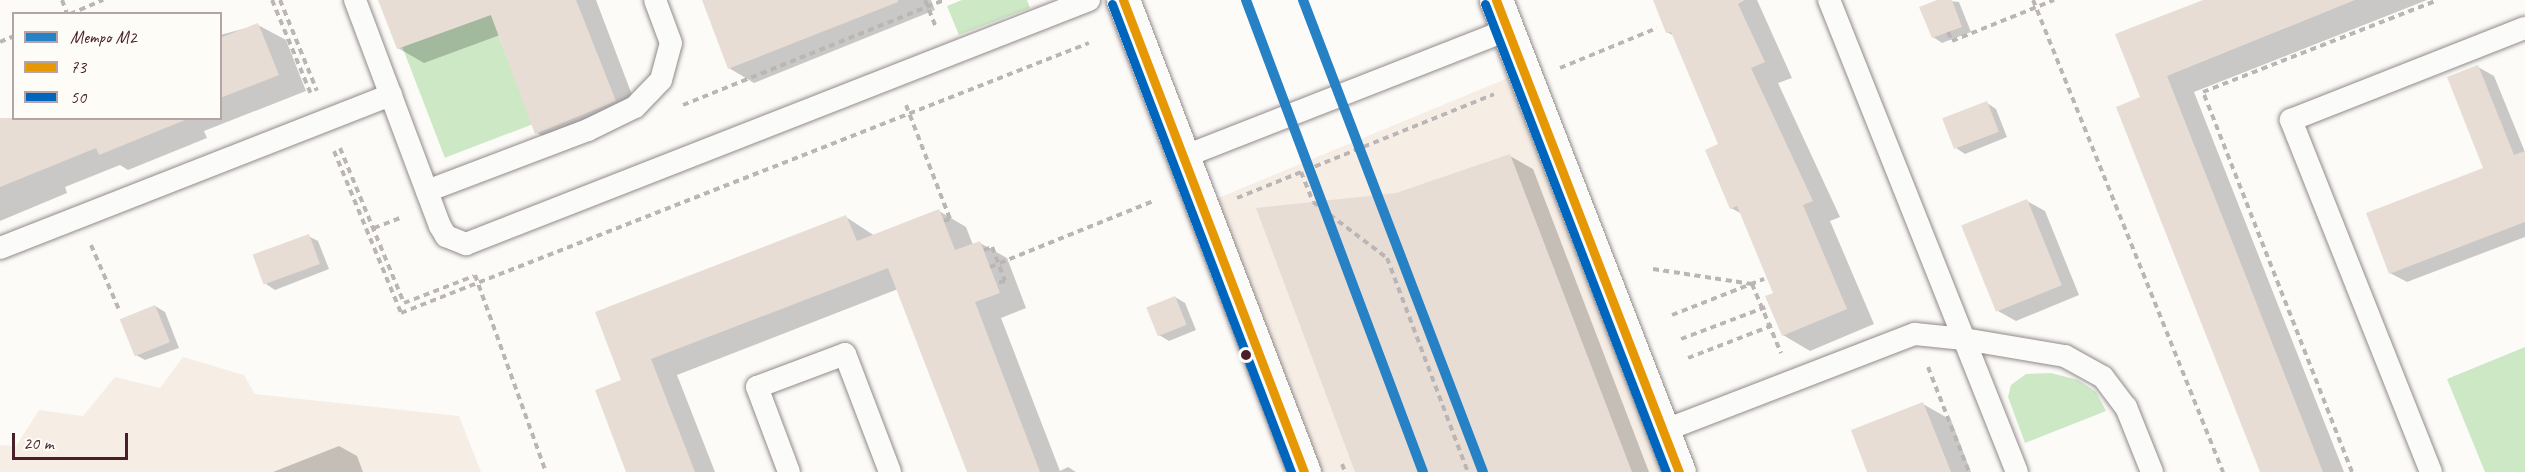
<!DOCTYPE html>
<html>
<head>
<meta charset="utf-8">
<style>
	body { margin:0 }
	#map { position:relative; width:2525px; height:472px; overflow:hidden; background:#fcfbf8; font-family:Caveat,sans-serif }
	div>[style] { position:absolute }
	.built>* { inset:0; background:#f6eee5 }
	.green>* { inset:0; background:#cce8c5; transform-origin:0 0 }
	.shadow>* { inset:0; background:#0003 }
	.building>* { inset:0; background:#e7ddd5; transform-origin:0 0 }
	.path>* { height:4px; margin-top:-2px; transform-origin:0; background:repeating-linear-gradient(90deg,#bbb6b6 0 6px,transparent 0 10.5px) }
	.roads { filter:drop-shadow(0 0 2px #928a8b) drop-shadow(0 0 2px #928a8b) }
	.service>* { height:22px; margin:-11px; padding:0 11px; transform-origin:11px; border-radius:11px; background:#fbfbf9 }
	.secondary>* { height:33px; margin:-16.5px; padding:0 16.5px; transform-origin:16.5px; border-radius:16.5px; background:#fbfbf9 }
	.bus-1>* { height:9px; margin:-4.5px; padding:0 4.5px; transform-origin:4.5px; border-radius:4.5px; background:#e69804 }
	.bus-2>* { height:9px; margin:-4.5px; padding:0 4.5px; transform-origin:4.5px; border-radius:4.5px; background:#0065bd }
	.metro-1>* { height:10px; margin:-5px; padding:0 5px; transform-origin:5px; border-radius:5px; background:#2782c5 }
	.dots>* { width:16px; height:16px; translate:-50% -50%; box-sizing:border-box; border:3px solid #fdfcf7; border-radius:50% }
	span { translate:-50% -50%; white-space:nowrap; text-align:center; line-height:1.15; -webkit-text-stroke:5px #fdfcf7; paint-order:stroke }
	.legend { position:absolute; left:12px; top:12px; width:210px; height:108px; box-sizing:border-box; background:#fdfcf7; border:2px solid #b5a4a5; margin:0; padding:8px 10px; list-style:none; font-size:18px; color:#4a1f2b }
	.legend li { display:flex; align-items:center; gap:12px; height:30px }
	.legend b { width:30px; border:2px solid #b5a4a5 }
	.scale { position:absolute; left:12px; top:433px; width:116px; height:27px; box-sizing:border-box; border:3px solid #4a1f2b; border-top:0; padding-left:8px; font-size:18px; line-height:21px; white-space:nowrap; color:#4a1f2b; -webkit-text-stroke:4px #fdfcf7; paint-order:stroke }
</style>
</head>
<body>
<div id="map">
	<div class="built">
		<div style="clip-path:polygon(1515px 75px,1667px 472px,1321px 472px,1216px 199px)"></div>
		<div style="clip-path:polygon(183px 357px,244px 375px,255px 394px,459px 416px,481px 472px,0 472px,0 445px,16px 446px,39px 410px,83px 416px,115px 377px,160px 388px)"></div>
	</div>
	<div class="green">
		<div style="left:485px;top:0;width:133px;height:94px;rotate:69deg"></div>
		<div style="clip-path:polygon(962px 0,1027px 0,1030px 8px,959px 35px,947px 6px)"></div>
		<div style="clip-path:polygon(2525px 347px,2525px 472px,2485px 472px,2447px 379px)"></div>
		<div style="clip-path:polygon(2051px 373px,2078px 380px,2096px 392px,2106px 411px,2025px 443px,2008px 397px,2011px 385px,2026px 374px)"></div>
	</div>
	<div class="shadow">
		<div style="clip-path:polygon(380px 0,596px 0,640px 116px,562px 148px,537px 133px,500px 35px,424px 63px,398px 48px)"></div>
		<div style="clip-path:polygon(704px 0,931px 0,935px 10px,754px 83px,729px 68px)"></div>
		<div style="clip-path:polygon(1663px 0,1757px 0,1792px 78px,1778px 83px,1840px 217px,1830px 221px,1874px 324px,1810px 351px,1783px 335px,1775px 294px,1742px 214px,1731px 208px,1720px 145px,1674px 36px,1667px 32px)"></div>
		<div style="clip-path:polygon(1941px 0,1959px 2px,1971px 32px,1942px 43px,1933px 37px)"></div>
		<div style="clip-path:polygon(2207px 0,2427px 0,2194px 92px,2344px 472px,2261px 472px,2142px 98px)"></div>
		<div style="clip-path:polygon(258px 25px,286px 40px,306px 91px,204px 131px,207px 138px,128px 170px,120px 165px,65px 187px,67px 193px,0 221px,0 123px,14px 118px,220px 118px,220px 35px)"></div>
		<div style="clip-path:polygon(2478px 67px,2494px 76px,2525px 152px,2525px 237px,2407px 282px,2390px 273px,2485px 168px)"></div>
		<div style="clip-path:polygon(1987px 103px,1996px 109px,2007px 137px,1965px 154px,1956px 148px)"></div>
		<div style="clip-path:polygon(1510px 156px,1533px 169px,1649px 472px,1357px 472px,1396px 194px)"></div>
		<div style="clip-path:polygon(2027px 201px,2045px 211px,2079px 295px,2016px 321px,1998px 311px)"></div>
		<div style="clip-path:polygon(939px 211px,966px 227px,973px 245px,980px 243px,1007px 258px,1026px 308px,1001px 318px,1060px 471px,1068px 467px,1076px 472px,969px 472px,898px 289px,677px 375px,715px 472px,628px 472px,623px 381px,597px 313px,846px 217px,875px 236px)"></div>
		<div style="clip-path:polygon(308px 236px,318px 241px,329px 269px,275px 290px,266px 284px)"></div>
		<div style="clip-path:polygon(1175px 297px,1185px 303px,1196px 330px,1169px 341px,1159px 335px)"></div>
		<div style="clip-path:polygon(155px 306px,165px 312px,179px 348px,145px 360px,136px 355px)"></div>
		<div style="clip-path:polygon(1923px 404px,1951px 420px,1971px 472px,1869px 472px)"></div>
		<div style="clip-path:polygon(339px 446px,357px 456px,363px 472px,273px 472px)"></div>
	</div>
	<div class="building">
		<div style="clip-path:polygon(378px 0,576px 0,616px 101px,535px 134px,491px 15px,397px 49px)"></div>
		<div style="clip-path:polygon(702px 0,898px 0,898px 2px,728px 69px)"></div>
		<div style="clip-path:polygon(1653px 0,1745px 0,1738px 4px,1765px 62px,1751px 68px,1813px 201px,1803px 205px,1847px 309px,1782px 336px,1765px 296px,1773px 293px,1737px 206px,1730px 209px,1705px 150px,1718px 144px,1671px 32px,1666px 33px)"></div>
		<div style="clip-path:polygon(1937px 0,1952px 0,1962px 27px,1932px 38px,1919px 7px)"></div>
		<div style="clip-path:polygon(2203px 0,2355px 0,2167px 76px,2323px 472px,2260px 472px,2116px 107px,2140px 97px,2115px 34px)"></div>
		<div style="clip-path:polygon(258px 23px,279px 75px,220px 98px,220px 38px)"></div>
		<div style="clip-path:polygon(2478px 65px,2514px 155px,2525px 151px,2525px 222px,2389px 274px,2366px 213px,2483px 168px,2447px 77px)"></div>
		<div style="left:1987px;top:101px;width:33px;height:48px;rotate:69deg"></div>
		<div style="clip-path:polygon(0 118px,185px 118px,185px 120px,99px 155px,96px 148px,0 187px)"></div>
		<div style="clip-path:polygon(1510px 154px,1632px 472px,1355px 472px,1256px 208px,1396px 193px)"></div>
		<div style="left:2027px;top:199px;width:93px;height:71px;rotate:68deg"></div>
		<div style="clip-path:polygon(939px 209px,955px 250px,980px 241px,1000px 293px,975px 302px,1040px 472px,967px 472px,888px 268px,651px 359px,695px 472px,626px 472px,595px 390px,621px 380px,595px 312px,846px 215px,857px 241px)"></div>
		<div style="left:309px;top:234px;width:32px;height:60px;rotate:70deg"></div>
		<div style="left:1175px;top:296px;width:31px;height:31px;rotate:68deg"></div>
		<div style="left:155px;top:305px;width:40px;height:38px;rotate:68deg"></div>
		<div style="clip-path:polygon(1923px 402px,1951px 472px,1867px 472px,1851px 430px)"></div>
	</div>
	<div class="path">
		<div style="left:62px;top:0;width:15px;rotate:70deg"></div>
		<div style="left:272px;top:0;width:102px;rotate:67.5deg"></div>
		<div style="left:280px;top:0;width:98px;rotate:67.9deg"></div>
		<div style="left:925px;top:0;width:29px;rotate:68deg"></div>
		<div style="left:2033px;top:0;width:509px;rotate:68.07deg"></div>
		<div style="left:70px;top:14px;width:36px;rotate:-23deg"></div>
		<div style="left:1948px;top:32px;width:10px;rotate:66deg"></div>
		<div style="left:1952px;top:41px;width:110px;rotate:-21.9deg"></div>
		<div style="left:0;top:42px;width:15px;rotate:-23deg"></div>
		<div style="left:1560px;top:68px;width:105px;rotate:-22.4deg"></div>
		<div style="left:683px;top:105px;width:281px;rotate:-21.9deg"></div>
		<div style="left:906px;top:105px;width:122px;rotate:68.9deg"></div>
		<div style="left:950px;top:219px;width:7px;rotate:164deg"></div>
		<div style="left:340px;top:148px;width:168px;rotate:67.6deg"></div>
		<div style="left:404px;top:303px;width:75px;rotate:-21.1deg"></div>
		<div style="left:334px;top:151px;width:175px;rotate:67.5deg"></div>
		<div style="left:401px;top:313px;width:739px;rotate:-21.43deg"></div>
		<div style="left:1301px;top:172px;width:32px;rotate:68deg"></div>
		<div style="left:1313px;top:202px;width:93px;rotate:37.1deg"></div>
		<div style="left:1387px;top:258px;width:229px;rotate:69.3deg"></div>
		<div style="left:1237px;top:198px;width:277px;rotate:-22deg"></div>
		<div style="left:374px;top:228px;width:31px;rotate:-21deg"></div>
		<div style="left:91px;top:245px;width:73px;rotate:66.6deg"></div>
		<div style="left:984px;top:250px;width:9px;rotate:-21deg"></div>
		<div style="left:992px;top:247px;width:36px;rotate:69deg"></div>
		<div style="left:1005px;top:281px;width:9px;rotate:167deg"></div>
		<div style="left:990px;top:267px;width:176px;rotate:-22deg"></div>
		<div style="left:1653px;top:269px;width:100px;rotate:8.6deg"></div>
		<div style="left:1752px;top:284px;width:75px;rotate:67.2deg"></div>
		<div style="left:475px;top:275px;width:209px;rotate:70.2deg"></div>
		<div style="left:1672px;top:315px;width:99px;rotate:-21.4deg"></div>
		<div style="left:1681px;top:339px;width:94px;rotate:-20.6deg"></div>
		<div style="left:1688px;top:358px;width:94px;rotate:-21.1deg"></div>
		<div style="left:1928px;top:367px;width:113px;rotate:68.7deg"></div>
		<div style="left:1342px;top:464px;width:9px;rotate:69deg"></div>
		<div style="left:2352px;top:472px;width:408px;rotate:-111.4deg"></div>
		<div style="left:2203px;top:92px;width:252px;rotate:-21.4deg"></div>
	</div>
	<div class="roads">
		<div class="service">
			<div style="left:355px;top:0;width:241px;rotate:69.4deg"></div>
			<div style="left:440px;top:226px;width:12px;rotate:59deg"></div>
			<div style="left:446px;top:236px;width:22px;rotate:22deg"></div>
			<div style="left:466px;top:244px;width:669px;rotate:-21.39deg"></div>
			<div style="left:1183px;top:157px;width:348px;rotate:-21.4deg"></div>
			<div style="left:427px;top:191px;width:172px;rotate:-20.8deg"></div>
			<div style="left:588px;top:130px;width:52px;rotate:-26.1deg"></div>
			<div style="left:635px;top:107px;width:37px;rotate:-46deg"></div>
			<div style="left:661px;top:80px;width:38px;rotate:-75deg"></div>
			<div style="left:671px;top:43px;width:46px;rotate:-110.4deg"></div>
			<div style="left:0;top:248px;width:420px;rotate:-21.4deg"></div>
			<div style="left:1964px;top:339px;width:102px;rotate:9.6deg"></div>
			<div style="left:2065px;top:356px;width:43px;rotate:28.9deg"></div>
			<div style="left:2103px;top:377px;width:38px;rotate:53deg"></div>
			<div style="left:2126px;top:407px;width:70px;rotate:68.2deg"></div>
			<div style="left:1964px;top:339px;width:143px;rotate:68.3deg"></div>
			<div style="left:1663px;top:431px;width:270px;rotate:-21.1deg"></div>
			<div style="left:1915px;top:334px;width:49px;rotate:5.8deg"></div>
			<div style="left:1964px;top:339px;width:365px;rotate:-111.7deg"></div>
			<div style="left:789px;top:472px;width:91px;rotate:-110.6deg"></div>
			<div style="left:757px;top:387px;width:94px;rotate:-20.6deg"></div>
			<div style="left:845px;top:354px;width:126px;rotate:69.1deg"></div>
			<div style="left:2431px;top:472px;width:379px;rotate:-111.7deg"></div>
			<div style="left:2291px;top:120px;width:251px;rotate:-21.5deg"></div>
		</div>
		<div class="secondary">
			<div style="left:1123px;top:0;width:506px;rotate:69.02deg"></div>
			<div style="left:1496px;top:0;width:506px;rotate:68.81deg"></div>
		</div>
	</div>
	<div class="bus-1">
		<div style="left:1123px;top:0;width:506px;rotate:69.02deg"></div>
		<div style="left:1496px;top:0;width:506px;rotate:68.81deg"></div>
	</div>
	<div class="bus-2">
		<div style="left:1112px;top:4px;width:501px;rotate:69.07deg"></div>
		<div style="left:1485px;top:4px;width:502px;rotate:68.86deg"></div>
	</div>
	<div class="metro-1">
		<div style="left:1246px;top:0;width:504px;rotate:69.44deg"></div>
		<div style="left:1303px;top:0;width:505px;rotate:69.13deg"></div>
	</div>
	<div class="dots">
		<div style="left:1246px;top:355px;background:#4a1f2b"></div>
	</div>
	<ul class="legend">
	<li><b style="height:8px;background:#2782c5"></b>Метро M2</li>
	<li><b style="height:8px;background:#e69804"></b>73</li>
	<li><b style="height:8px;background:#0065bd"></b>50</li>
	</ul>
	<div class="scale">20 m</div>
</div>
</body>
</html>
